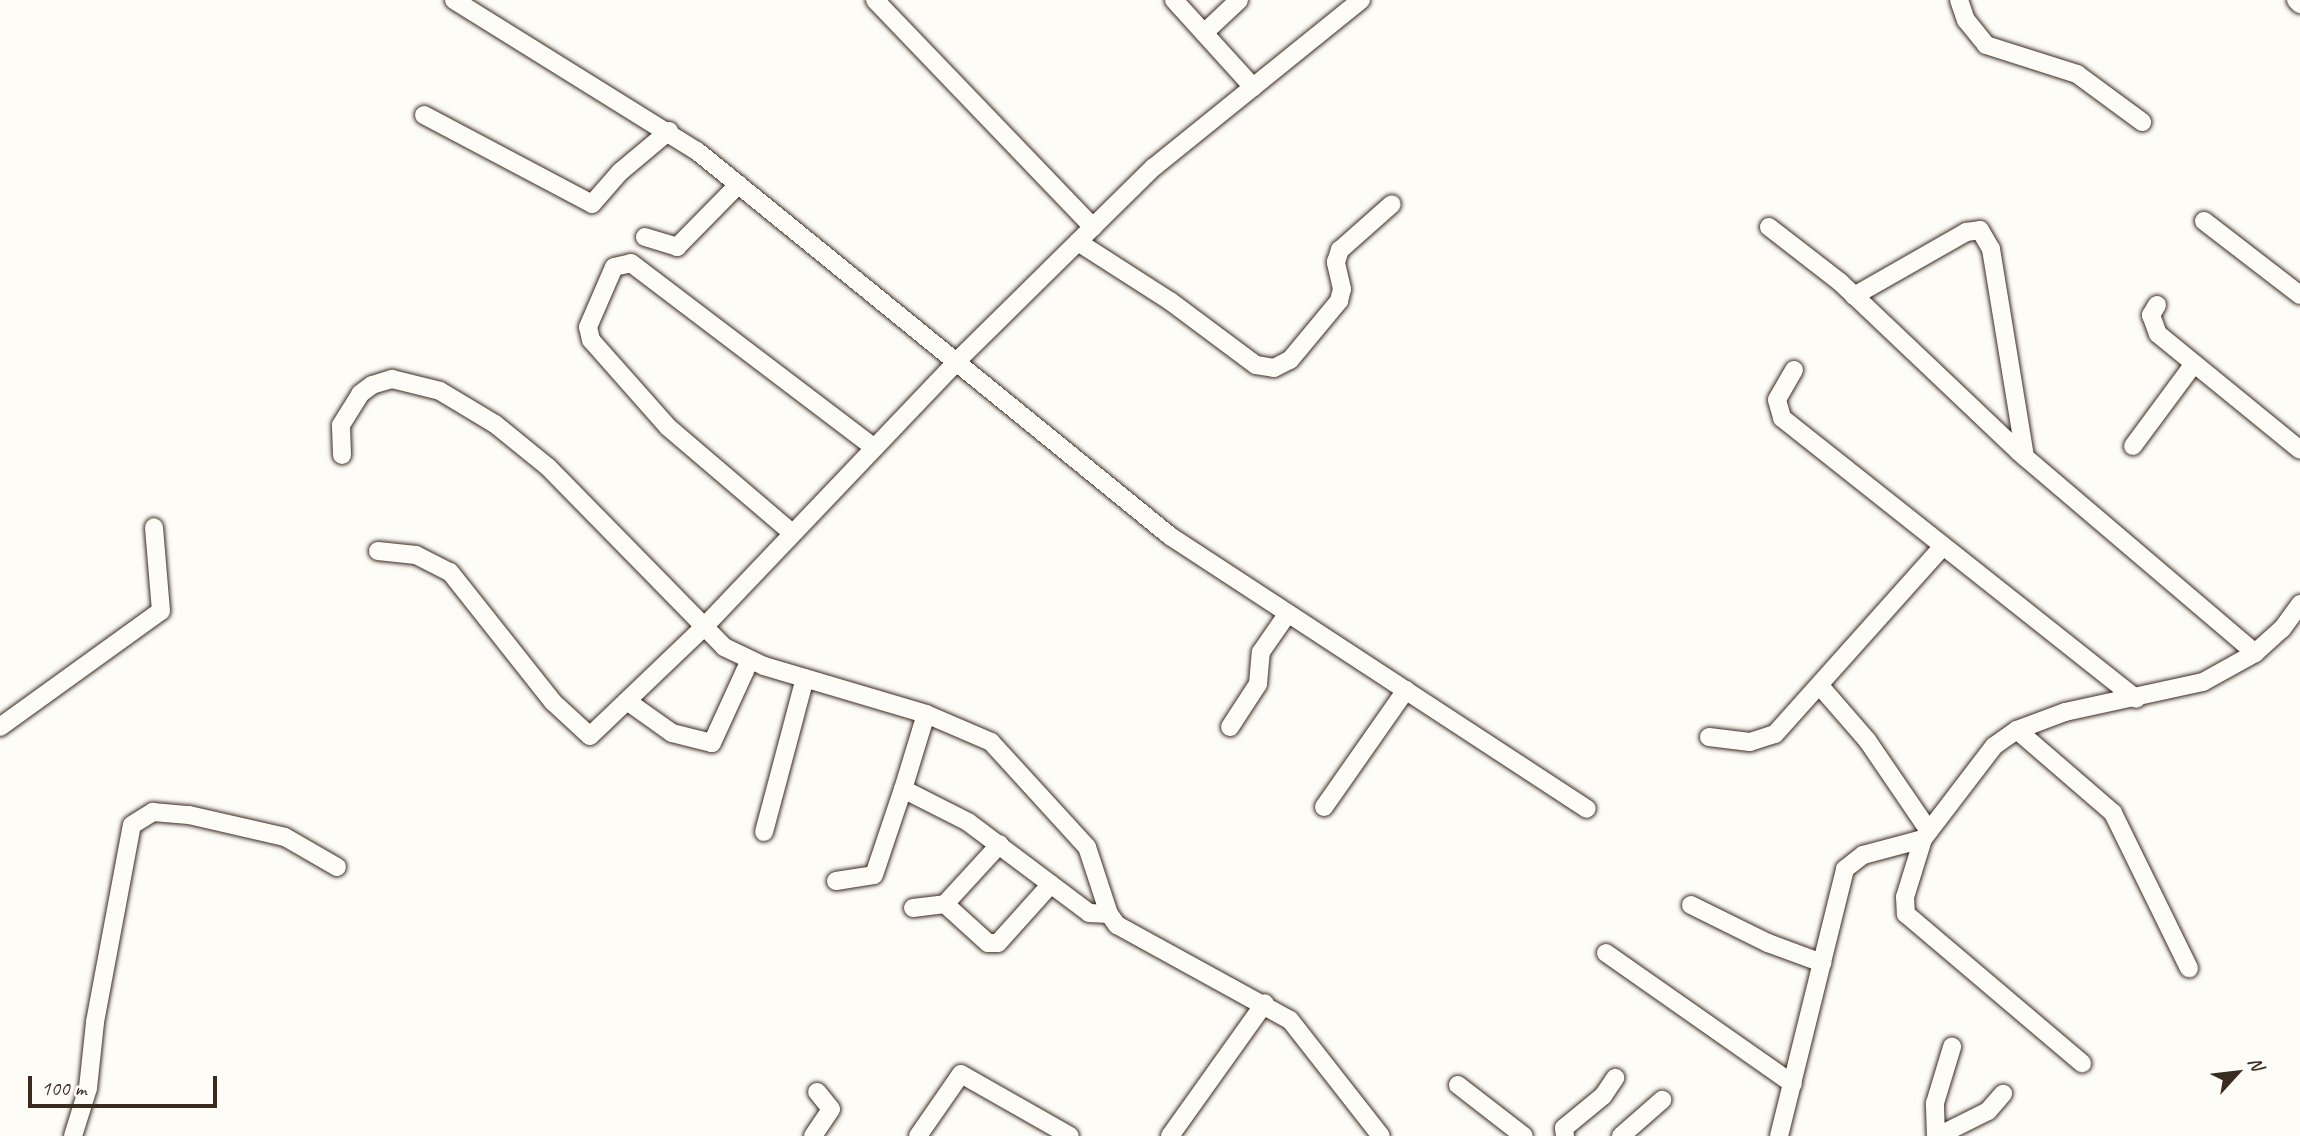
<!DOCTYPE html>
<html>
<head>
<meta charset="utf-8">
<style>
	body { margin:0 }
	#map { position:relative; width:2300px; height:1136px; overflow:hidden; background:#fdfcf7; font-family:Caveat,sans-serif }
	div>[style] { position:absolute }
	.roads { filter:drop-shadow(0 0 2px #3b2a1e) drop-shadow(0 0 2px #3b2a1e) }
	.minor>* { height:18px; margin:-9px; padding:0 9px; transform-origin:9px; border-radius:9px; background:#fdfcf7 }
	span { translate:-50% -50%; white-space:nowrap; text-align:center; line-height:1.15; -webkit-text-stroke:5px #fdfcf7; paint-order:stroke }
	.north { position:absolute; left:2202px; top:1038px; width:70px; height:70px; -webkit-text-stroke:5px #fdfcf7; paint-order:stroke; rotate:63deg; font-size:19px; font-weight:700; line-height:28px; text-align:center; color:#3b2a1e }
	.north::after { content:''; display:block; margin:auto; width:24px; height:32px; background:#3b2a1e; clip-path:polygon(50% 0,100% 100%,50% 72%,0 100%) }
	.scale { position:absolute; left:28px; top:1076px; width:189px; height:32px; box-sizing:border-box; border:4px solid #3b2a1e; border-top:0; padding-left:9px; font-size:21px; line-height:24px; white-space:nowrap; color:#3b2a1e; -webkit-text-stroke:5px #fdfcf7; paint-order:stroke }
</style>
</head>
<body>
<div id="map">
	<div class="roads">
		<div class="minor">
			<div style="left:454px;top:0;width:286px;rotate:31.9deg"></div>
			<div style="left:697px;top:151px;width:610px;rotate:39.14deg"></div>
			<div style="left:1170px;top:536px;width:498px;rotate:33.2deg"></div>
			<div style="left:875px;top:0;width:315px;rotate:46.2deg"></div>
			<div style="left:1174px;top:0;width:118px;rotate:47.8deg"></div>
			<div style="left:1959px;top:0;width:21px;rotate:71deg"></div>
			<div style="left:1966px;top:20px;width:32px;rotate:51deg"></div>
			<div style="left:1986px;top:45px;width:96px;rotate:17.7deg"></div>
			<div style="left:2077px;top:74px;width:81px;rotate:36.4deg"></div>
			<div style="left:2296px;top:0;width:6px;rotate:45deg"></div>
			<div style="left:1204px;top:33px;width:48px;rotate:-43.3deg"></div>
			<div style="left:424px;top:115px;width:190px;rotate:27.9deg"></div>
			<div style="left:592px;top:204px;width:43px;rotate:-48.8deg"></div>
			<div style="left:620px;top:172px;width:64px;rotate:-39.9deg"></div>
			<div style="left:2204px;top:221px;width:121px;rotate:37.6deg"></div>
			<div style="left:1769px;top:227px;width:90px;rotate:37.8deg"></div>
			<div style="left:1840px;top:282px;width:247px;rotate:43.5deg"></div>
			<div style="left:2019px;top:452px;width:310px;rotate:40.4deg"></div>
			<div style="left:645px;top:237px;width:34px;rotate:17deg"></div>
			<div style="left:677px;top:247px;width:88px;rotate:-45.5deg"></div>
			<div style="left:1078px;top:242px;width:109px;rotate:32.7deg"></div>
			<div style="left:1170px;top:301px;width:107px;rotate:36.7deg"></div>
			<div style="left:1256px;top:365px;width:18px;rotate:9deg"></div>
			<div style="left:1274px;top:368px;width:18px;rotate:-27deg"></div>
			<div style="left:1290px;top:360px;width:77px;rotate:-50.3deg"></div>
			<div style="left:1339px;top:301px;width:12px;rotate:-76deg"></div>
			<div style="left:1342px;top:289px;width:28px;rotate:-103deg"></div>
			<div style="left:1336px;top:262px;width:13px;rotate:-72deg"></div>
			<div style="left:1340px;top:250px;width:69px;rotate:-41.5deg"></div>
			<div style="left:1854px;top:296px;width:129px;rotate:-29.7deg"></div>
			<div style="left:1966px;top:232px;width:14px;rotate:-8deg"></div>
			<div style="left:1980px;top:230px;width:22px;rotate:60deg"></div>
			<div style="left:1991px;top:249px;width:211px;rotate:80.7deg"></div>
			<div style="left:2157px;top:305px;width:12px;rotate:121deg"></div>
			<div style="left:2151px;top:315px;width:20px;rotate:70deg"></div>
			<div style="left:2158px;top:334px;width:183px;rotate:39.2deg"></div>
			<div style="left:1794px;top:370px;width:34px;rotate:120deg"></div>
			<div style="left:1777px;top:400px;width:19px;rotate:74deg"></div>
			<div style="left:1782px;top:418px;width:452px;rotate:38.4deg"></div>
			<div style="left:2133px;top:446px;width:101px;rotate:-53.5deg"></div>
			<div style="left:342px;top:455px;width:30px;rotate:-92deg"></div>
			<div style="left:341px;top:425px;width:36px;rotate:-58deg"></div>
			<div style="left:360px;top:394px;width:15px;rotate:-37deg"></div>
			<div style="left:372px;top:385px;width:21px;rotate:-17deg"></div>
			<div style="left:392px;top:379px;width:49px;rotate:14deg"></div>
			<div style="left:440px;top:391px;width:64px;rotate:31deg"></div>
			<div style="left:495px;top:424px;width:68px;rotate:39.1deg"></div>
			<div style="left:548px;top:467px;width:252px;rotate:45.6deg"></div>
			<div style="left:724px;top:647px;width:44px;rotate:25.4deg"></div>
			<div style="left:764px;top:666px;width:169px;rotate:16.5deg"></div>
			<div style="left:926px;top:714px;width:71px;rotate:23.3deg"></div>
			<div style="left:991px;top:742px;width:142px;rotate:47.6deg"></div>
			<div style="left:1087px;top:847px;width:71px;rotate:71.8deg"></div>
			<div style="left:1109px;top:914px;width:14px;rotate:54deg"></div>
			<div style="left:1117px;top:925px;width:197px;rotate:28.8deg"></div>
			<div style="left:1290px;top:1020px;width:147px;rotate:51.9deg"></div>
			<div style="left:791px;top:532px;width:162px;rotate:-139.5deg"></div>
			<div style="left:668px;top:427px;width:116px;rotate:-131.5deg"></div>
			<div style="left:591px;top:340px;width:13px;rotate:-103deg"></div>
			<div style="left:588px;top:327px;width:65px;rotate:-66.6deg"></div>
			<div style="left:614px;top:267px;width:17px;rotate:-13deg"></div>
			<div style="left:631px;top:263px;width:304px;rotate:37.2deg"></div>
			<div style="left:378px;top:551px;width:38px;rotate:6deg"></div>
			<div style="left:416px;top:555px;width:38px;rotate:27deg"></div>
			<div style="left:450px;top:572px;width:166px;rotate:51.6deg"></div>
			<div style="left:553px;top:702px;width:50px;rotate:42.6deg"></div>
			<div style="left:590px;top:736px;width:158px;rotate:-43.7deg"></div>
			<div style="left:704px;top:627px;width:367px;rotate:-46.4deg"></div>
			<div style="left:957px;top:361px;width:276px;rotate:-44.6deg"></div>
			<div style="left:1154px;top:167px;width:266px;rotate:-38.9deg"></div>
			<div style="left:1820px;top:686px;width:72px;rotate:49deg"></div>
			<div style="left:1867px;top:740px;width:110px;rotate:55.7deg"></div>
			<div style="left:627px;top:701px;width:55px;rotate:35.4deg"></div>
			<div style="left:672px;top:733px;width:41px;rotate:14deg"></div>
			<div style="left:712px;top:743px;width:91px;rotate:-65.4deg"></div>
			<div style="left:926px;top:714px;width:78px;rotate:107deg"></div>
			<div style="left:903px;top:789px;width:73px;rotate:26.9deg"></div>
			<div style="left:968px;top:822px;width:151px;rotate:36.9deg"></div>
			<div style="left:1089px;top:913px;width:20px;rotate:3deg"></div>
			<div style="left:0;top:727px;width:198px;rotate:-35.8deg"></div>
			<div style="left:161px;top:611px;width:84px;rotate:-94.8deg"></div>
			<div style="left:1230px;top:727px;width:51px;rotate:-56.9deg"></div>
			<div style="left:1258px;top:684px;width:32px;rotate:-85deg"></div>
			<div style="left:1261px;top:652px;width:47px;rotate:-55.3deg"></div>
			<div style="left:2017px;top:730px;width:127px;rotate:40.8deg"></div>
			<div style="left:2113px;top:813px;width:173px;rotate:63.9deg"></div>
			<div style="left:1709px;top:737px;width:41px;rotate:7deg"></div>
			<div style="left:1750px;top:742px;width:26px;rotate:-18deg"></div>
			<div style="left:1775px;top:734px;width:252px;rotate:-48.2deg"></div>
			<div style="left:1324px;top:807px;width:143px;rotate:-55deg"></div>
			<div style="left:764px;top:832px;width:159px;rotate:-75.1deg"></div>
			<div style="left:1923px;top:839px;width:61px;rotate:107.2deg"></div>
			<div style="left:1905px;top:897px;width:17px;rotate:87deg"></div>
			<div style="left:1906px;top:914px;width:231px;rotate:40.3deg"></div>
			<div style="left:836px;top:881px;width:38px;rotate:-9deg"></div>
			<div style="left:874px;top:875px;width:91px;rotate:-71.4deg"></div>
			<div style="left:945px;top:904px;width:58px;rotate:42.2deg"></div>
			<div style="left:988px;top:943px;width:10px"></div>
			<div style="left:998px;top:943px;width:79px;rotate:-48.1deg"></div>
			<div style="left:1691px;top:905px;width:86px;rotate:26.3deg"></div>
			<div style="left:1768px;top:943px;width:58px;rotate:20.3deg"></div>
			<div style="left:913px;top:908px;width:32px;rotate:-7deg"></div>
			<div style="left:945px;top:904px;width:81px;rotate:-47.5deg"></div>
			<div style="left:1606px;top:953px;width:228px;rotate:35deg"></div>
			<div style="left:1458px;top:1085px;width:83px;rotate:37.7deg"></div>
			<div style="left:73px;top:1136px;width:50px;rotate:-72.6deg"></div>
			<div style="left:88px;top:1088px;width:66px;rotate:-83.9deg"></div>
			<div style="left:95px;top:1022px;width:200px;rotate:-79.4deg"></div>
			<div style="left:132px;top:825px;width:25px;rotate:-32deg"></div>
			<div style="left:153px;top:812px;width:36px;rotate:5deg"></div>
			<div style="left:189px;top:815px;width:98px;rotate:12.9deg"></div>
			<div style="left:285px;top:837px;width:60px;rotate:30deg"></div>
			<div style="left:813px;top:1136px;width:32px;rotate:-56deg"></div>
			<div style="left:831px;top:1109px;width:22px;rotate:-129deg"></div>
			<div style="left:918px;top:1136px;width:75px;rotate:-55.3deg"></div>
			<div style="left:961px;top:1074px;width:125px;rotate:29.6deg"></div>
			<div style="left:1170px;top:1136px;width:163px;rotate:-54.5deg"></div>
			<div style="left:1565px;top:1136px;width:8px;rotate:-97deg"></div>
			<div style="left:1564px;top:1128px;width:50px;rotate:-39.4deg"></div>
			<div style="left:1603px;top:1096px;width:22px;rotate:-56deg"></div>
			<div style="left:1621px;top:1136px;width:55px;rotate:-41.3deg"></div>
			<div style="left:1779px;top:1136px;width:275px;rotate:-76.1deg"></div>
			<div style="left:1845px;top:869px;width:23px;rotate:-38deg"></div>
			<div style="left:1863px;top:855px;width:62px;rotate:-14.9deg"></div>
			<div style="left:1923px;top:839px;width:117px;rotate:-52.6deg"></div>
			<div style="left:1994px;top:746px;width:28px;rotate:-35deg"></div>
			<div style="left:2017px;top:730px;width:51px;rotate:-20.6deg"></div>
			<div style="left:2065px;top:712px;width:141px;rotate:-12.3deg"></div>
			<div style="left:2203px;top:682px;width:60px;rotate:-29.1deg"></div>
			<div style="left:2255px;top:653px;width:36px;rotate:-42deg"></div>
			<div style="left:2282px;top:629px;width:31px;rotate:-54deg"></div>
			<div style="left:1936px;top:1136px;width:33px;rotate:-92deg"></div>
			<div style="left:1935px;top:1103px;width:59px;rotate:-73.1deg"></div>
			<div style="left:1938px;top:1136px;width:56px;rotate:-26.6deg"></div>
			<div style="left:1988px;top:1111px;width:23px;rotate:-49deg"></div>
		</div>
	</div>
	<div class="north">N</div>
	<div class="scale">100 m</div>
</div>
</body>
</html>
